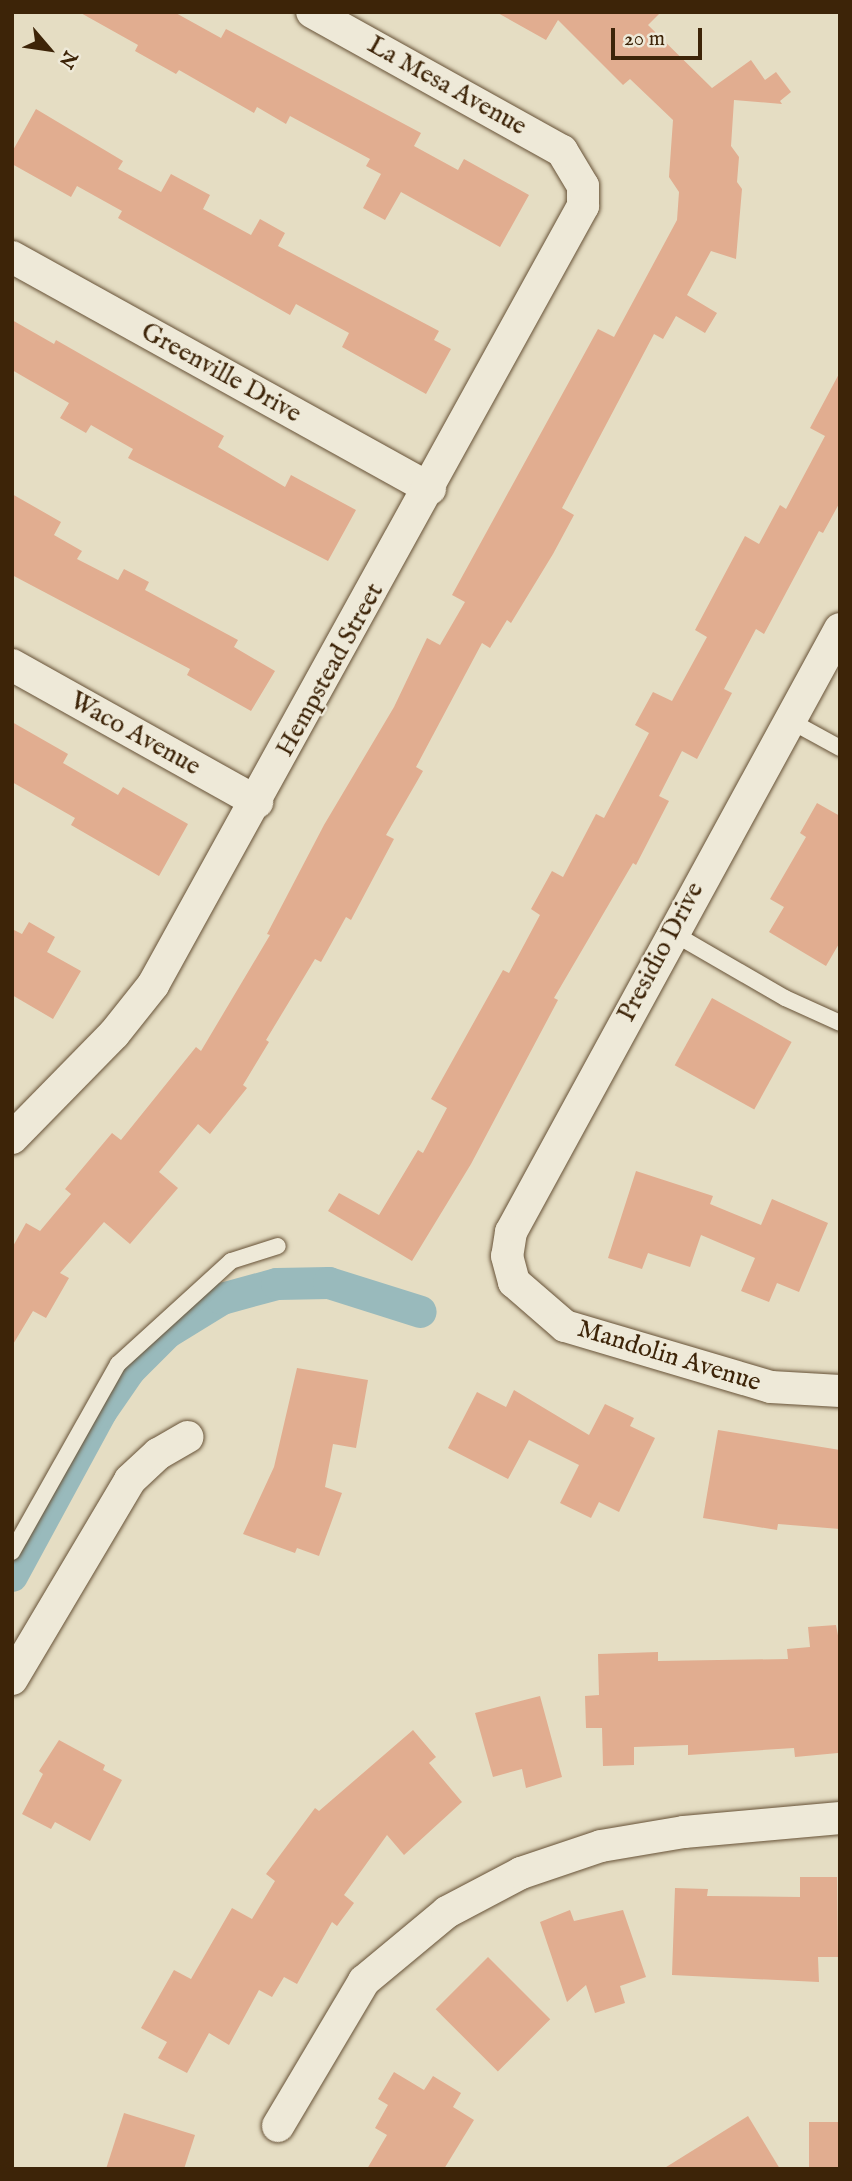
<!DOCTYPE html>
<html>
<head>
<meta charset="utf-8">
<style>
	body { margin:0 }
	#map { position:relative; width:852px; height:2181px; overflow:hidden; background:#e5ddc3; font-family:"IM FELL English",serif }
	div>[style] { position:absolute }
	.canal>* { height:32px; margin:-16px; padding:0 16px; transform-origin:16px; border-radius:16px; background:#99babc }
	.building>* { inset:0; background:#e1ad90; transform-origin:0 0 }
	.roads { filter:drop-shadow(0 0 2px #675237) drop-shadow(0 0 2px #675237) }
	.service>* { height:16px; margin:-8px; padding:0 8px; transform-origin:8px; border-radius:8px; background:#eee9d8 }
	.minor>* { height:32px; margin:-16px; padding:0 16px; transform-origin:16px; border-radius:16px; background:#eee9d8 }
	span { translate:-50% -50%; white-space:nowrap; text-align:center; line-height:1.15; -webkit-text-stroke:5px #eee9d8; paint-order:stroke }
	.street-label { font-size:26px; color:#3d2408 }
	.frame { position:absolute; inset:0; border:14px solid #3d2408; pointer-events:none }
	.north { position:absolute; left:14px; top:14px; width:70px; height:70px; -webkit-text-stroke:5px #eee9d8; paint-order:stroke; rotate:119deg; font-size:19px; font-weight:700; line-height:28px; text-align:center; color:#3d2408 }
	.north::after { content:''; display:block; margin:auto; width:24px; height:32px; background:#3d2408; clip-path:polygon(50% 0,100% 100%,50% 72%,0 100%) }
	.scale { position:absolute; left:611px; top:28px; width:91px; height:32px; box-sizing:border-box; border:4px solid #3d2408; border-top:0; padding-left:9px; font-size:21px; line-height:24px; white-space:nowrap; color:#3d2408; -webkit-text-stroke:5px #eee9d8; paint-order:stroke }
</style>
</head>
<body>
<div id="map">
	<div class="canal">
		<div style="left:12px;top:1576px;width:187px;rotate:-61.5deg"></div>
		<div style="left:101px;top:1412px;width:51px;rotate:-55.4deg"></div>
		<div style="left:130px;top:1370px;width:52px;rotate:-45deg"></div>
		<div style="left:167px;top:1333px;width:65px;rotate:-31.7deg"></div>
		<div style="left:222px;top:1299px;width:57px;rotate:-15.3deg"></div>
		<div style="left:277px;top:1284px;width:52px;rotate:-1.1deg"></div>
		<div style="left:329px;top:1283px;width:96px;rotate:17.5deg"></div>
	</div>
	<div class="building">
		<div style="clip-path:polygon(79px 12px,174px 12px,221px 38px,226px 29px,421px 133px,414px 146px,458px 170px,464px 159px,529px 195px,500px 247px,401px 192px,385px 220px,363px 208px,381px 174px,366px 166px,370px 159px,290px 116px,286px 124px,257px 107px,254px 113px,179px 70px,176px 74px,135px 51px,138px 45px)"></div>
		<div style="clip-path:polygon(496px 12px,661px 12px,648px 25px,712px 88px,751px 60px,765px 80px,776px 72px,791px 92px,780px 101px,782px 104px,734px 100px,731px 146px,739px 157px,737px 182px,742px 189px,736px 259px,711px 251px,687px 295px,717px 313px,705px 333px,676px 316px,663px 339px,654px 334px,562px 508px,574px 515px,553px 554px,511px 623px,507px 620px,490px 648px,482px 643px,416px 767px,423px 771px,386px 835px,394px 839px,351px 920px,346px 917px,321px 962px,315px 959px,266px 1040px,269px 1042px,243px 1085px,247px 1088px,210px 1134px,198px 1124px,159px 1172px,178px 1188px,130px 1244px,104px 1222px,60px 1273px,69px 1278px,46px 1318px,33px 1311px,12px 1346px,12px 1248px,26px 1223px,40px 1231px,71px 1194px,65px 1189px,112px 1133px,121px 1140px,196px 1047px,201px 1051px,270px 935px,267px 934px,324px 825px,394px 707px,427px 638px,440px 645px,465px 602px,452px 595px,598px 329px,614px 337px,677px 220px,679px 192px,669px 177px,673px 120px,630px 79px,623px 85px,558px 20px,546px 40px)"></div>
		<div style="clip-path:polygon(36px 109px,123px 161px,118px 169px,161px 192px,171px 174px,210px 195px,203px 209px,251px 235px,260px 219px,285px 233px,278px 246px,439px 331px,434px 340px,451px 349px,426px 394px,342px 347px,349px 333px,296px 304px,290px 315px,118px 218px,122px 211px,77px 186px,71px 197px,12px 164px,12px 152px)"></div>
		<div style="clip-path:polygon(12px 320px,54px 344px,56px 340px,224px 436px,218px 447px,285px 487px,291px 475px,356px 510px,328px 561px,128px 458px,133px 449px,91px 425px,86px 433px,60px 418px,69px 403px,12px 370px)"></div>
		<div style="clip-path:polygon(840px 372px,840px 502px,823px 533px,819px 531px,764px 634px,756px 629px,724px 689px,732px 693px,697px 759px,682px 751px,659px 796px,669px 801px,636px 865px,633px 863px,554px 998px,558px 1000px,471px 1164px,412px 1261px,328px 1211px,339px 1193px,379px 1215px,418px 1150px,423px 1153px,447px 1108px,431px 1099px,503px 970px,509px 973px,540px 915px,531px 909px,552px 871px,563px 877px,596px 814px,604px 818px,649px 733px,635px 725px,653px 692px,672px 701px,707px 637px,695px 630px,745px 536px,759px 544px,780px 505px,786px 509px,825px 436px,810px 428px)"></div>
		<div style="clip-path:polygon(12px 494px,61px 522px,54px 535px,82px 551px,77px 559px,118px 580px,124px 569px,149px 582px,145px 590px,238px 640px,234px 647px,275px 671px,251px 711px,187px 675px,190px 669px,12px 575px)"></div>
		<div style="clip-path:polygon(12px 722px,68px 754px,63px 763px,118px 795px,123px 787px,188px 824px,159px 876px,71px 825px,75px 818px,12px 782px)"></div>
		<div style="clip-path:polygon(817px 803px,840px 816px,840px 942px,826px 966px,769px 932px,784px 907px,770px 899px,806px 837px,800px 833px)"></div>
		<div style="clip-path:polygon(29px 922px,55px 937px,47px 952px,81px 971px,53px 1019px,12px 995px,12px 929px,22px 934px)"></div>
		<div style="left:712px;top:998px;width:91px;height:77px;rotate:29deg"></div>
		<div style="clip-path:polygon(636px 1171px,713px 1196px,710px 1204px,761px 1225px,772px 1199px,828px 1223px,799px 1292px,777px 1283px,769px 1302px,741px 1291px,755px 1258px,701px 1235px,690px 1267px,648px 1253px,642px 1269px,608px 1258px)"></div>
		<div style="clip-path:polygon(297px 1368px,368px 1380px,356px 1448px,333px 1444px,325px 1487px,342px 1493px,319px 1556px,297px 1548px,295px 1553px,243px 1534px,274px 1467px)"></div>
		<div style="clip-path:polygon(514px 1390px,589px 1435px,605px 1404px,634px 1418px,630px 1426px,655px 1438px,619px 1512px,599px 1502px,591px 1518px,560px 1503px,579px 1465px,529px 1440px,508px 1479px,448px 1448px,477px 1392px,506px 1407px)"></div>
		<div style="clip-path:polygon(718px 1430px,840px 1450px,840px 1529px,778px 1524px,777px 1530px,703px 1518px)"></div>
		<div style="clip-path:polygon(836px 1625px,840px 1646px,838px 1753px,795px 1757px,794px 1748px,688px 1755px,688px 1745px,634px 1747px,634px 1765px,603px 1766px,602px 1728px,586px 1728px,585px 1696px,599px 1695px,598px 1654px,658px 1652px,658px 1661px,788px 1659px,787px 1649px,810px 1647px,808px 1627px)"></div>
		<div style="clip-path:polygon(540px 1696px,562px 1777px,526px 1788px,522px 1769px,493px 1777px,475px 1713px)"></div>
		<div style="clip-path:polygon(413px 1730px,436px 1757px,429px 1763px,462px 1802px,404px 1855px,387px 1835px,344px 1895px,354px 1903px,337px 1926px,332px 1922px,297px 1984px,284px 1977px,272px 1997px,259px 1990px,229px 2045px,209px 2033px,187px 2073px,158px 2058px,167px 2042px,141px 2028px,174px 1970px,191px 1979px,232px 1908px,252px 1919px,275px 1881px,266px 1874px,315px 1808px,319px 1811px)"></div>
		<div style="clip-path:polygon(59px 1740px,105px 1765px,103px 1770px,122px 1780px,90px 1841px,55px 1822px,51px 1829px,22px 1814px,43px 1774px,39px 1771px)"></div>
		<div style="clip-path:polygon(800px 1877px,837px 1877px,838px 1957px,818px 1957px,819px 1982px,672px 1975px,675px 1888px,708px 1889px,707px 1896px,800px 1897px)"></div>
		<div style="clip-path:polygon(570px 1910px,574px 1921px,623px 1910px,646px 1977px,620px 1986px,625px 2003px,595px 2013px,586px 1985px,567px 2002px,540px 1922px)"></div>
		<div style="left:488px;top:1957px;width:88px;height:74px;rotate:45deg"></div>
		<div style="clip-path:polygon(394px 2072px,424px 2090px,433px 2076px,461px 2093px,453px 2107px,474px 2120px,444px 2169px,367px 2169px,387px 2135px,375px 2128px,388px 2105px,378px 2099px)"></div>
		<div style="clip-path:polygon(124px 2113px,195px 2135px,184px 2169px,106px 2169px)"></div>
		<div style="clip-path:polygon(748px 2116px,780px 2169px,663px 2169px)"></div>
		<div style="left:840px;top:2122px;width:47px;height:31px;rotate:90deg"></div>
	</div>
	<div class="roads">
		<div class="service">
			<div style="left:789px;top:720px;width:58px;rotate:28.8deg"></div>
			<div style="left:671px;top:932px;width:132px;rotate:30.1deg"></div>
			<div style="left:785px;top:998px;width:60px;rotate:24.4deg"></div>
			<div style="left:12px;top:1552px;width:216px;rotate:-60.6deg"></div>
			<div style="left:118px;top:1364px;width:153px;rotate:-42.3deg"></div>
			<div style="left:231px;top:1261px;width:49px;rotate:-17.7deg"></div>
		</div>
		<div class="minor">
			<div style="left:12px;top:257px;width:478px;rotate:29deg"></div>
			<div style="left:840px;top:629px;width:687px;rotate:118.62deg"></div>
			<div style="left:511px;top:1232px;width:24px;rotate:99deg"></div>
			<div style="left:507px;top:1256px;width:27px;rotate:75deg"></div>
			<div style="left:514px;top:1282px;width:67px;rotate:40.8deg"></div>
			<div style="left:565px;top:1326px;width:215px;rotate:16.5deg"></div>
			<div style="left:771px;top:1387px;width:69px;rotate:3.3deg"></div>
			<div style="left:12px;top:665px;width:281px;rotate:29.2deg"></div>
			<div style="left:12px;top:1138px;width:146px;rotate:-45.6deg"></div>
			<div style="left:114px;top:1034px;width:63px;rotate:-51.5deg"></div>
			<div style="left:153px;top:985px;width:890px;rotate:-61.1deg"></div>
			<div style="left:583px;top:206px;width:20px;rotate:-90deg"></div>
			<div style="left:583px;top:186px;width:41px;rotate:-121deg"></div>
			<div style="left:562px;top:151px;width:286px;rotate:-150.9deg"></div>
			<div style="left:12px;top:1679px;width:231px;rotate:-59.3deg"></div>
			<div style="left:130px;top:1480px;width:38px;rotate:-43deg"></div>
			<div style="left:158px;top:1454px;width:34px;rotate:-30deg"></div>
			<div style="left:278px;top:2126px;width:169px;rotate:-59.3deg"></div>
			<div style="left:364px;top:1981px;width:108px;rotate:-39.7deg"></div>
			<div style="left:447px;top:1912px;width:84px;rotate:-27.8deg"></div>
			<div style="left:521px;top:1873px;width:84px;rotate:-18.6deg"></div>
			<div style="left:601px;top:1846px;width:84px;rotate:-9.6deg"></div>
			<div style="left:684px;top:1832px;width:157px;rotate:-5.1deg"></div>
		</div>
	</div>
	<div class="street-label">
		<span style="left:447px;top:86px;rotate:29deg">La Mesa Avenue</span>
		<span style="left:221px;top:373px;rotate:29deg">Greenville Drive</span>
		<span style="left:330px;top:670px;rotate:-61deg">Hempstead Street</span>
		<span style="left:135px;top:734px;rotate:29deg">Waco Avenue</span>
		<span style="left:661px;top:952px;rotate:-62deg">Presidio Drive</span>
		<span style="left:669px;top:1356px;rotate:17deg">Mandolin Avenue</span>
	</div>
	<div class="frame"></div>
	<div class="north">N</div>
	<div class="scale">20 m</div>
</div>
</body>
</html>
